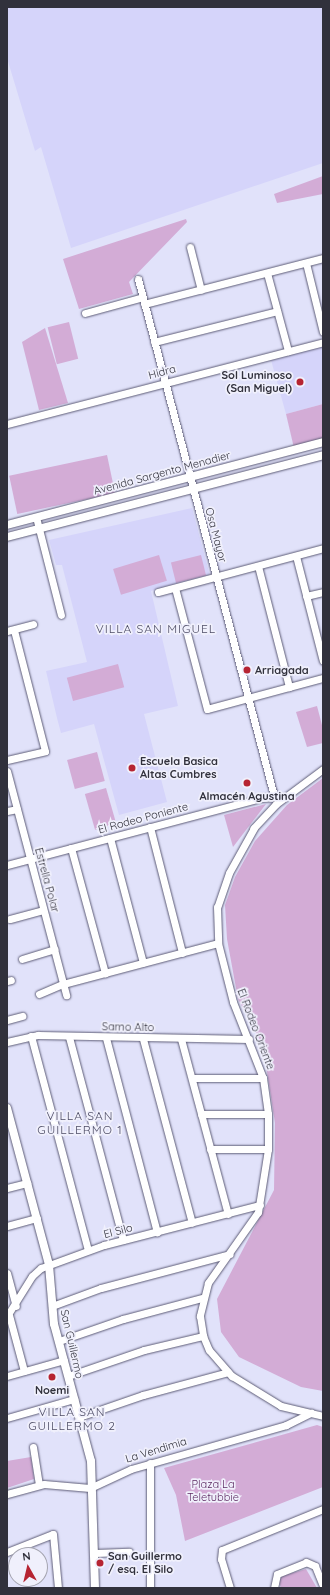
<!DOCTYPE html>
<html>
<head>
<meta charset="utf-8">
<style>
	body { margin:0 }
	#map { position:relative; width:330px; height:1595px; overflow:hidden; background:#e1e2fa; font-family:Quicksand,sans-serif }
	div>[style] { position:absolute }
	.built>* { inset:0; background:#d5d4fa }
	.green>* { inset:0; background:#d3acd6; transform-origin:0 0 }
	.roads { filter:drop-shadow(0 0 1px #5d5c76) drop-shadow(0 0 1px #5d5c76) }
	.minor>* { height:7px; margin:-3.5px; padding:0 3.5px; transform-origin:3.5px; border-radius:3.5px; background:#fff }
	.tertiary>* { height:8px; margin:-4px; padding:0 4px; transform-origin:4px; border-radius:4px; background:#fff }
	.dots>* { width:11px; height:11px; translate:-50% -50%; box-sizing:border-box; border:2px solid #f0f0fc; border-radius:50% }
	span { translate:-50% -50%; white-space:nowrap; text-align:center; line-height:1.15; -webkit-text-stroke:3.5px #f0f0fc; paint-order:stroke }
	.street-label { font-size:11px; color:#31313c }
	.poi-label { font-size:11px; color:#31313c; font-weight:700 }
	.right { translate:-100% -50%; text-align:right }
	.left { translate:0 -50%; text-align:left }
	.park-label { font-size:11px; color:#5c2961 }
	.neighbourhood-label { font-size:12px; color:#4d4c65; letter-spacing:1px }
	.frame { position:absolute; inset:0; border:8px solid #31313c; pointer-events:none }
	.north { position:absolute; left:8px; top:1547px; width:40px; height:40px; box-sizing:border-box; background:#f0f0fc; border:1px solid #a4a4af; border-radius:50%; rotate:352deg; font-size:11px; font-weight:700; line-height:16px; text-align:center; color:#31313c }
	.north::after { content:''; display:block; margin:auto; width:14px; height:18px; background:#b62432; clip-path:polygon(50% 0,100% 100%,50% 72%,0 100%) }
</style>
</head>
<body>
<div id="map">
	<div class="built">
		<div style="clip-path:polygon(7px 7px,323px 7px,323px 163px,71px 248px,41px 147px,35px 151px,7px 58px)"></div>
		<div style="clip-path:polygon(323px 346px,323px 404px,286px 414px,271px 360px)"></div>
		<div style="clip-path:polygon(192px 508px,210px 576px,151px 591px,178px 706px,144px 714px,167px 802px,119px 815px,94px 724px,61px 733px,57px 718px,46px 671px,87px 662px,62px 565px,56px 565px,49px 540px)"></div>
	</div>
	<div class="green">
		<div style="clip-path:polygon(323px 176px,323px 194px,277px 203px,274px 194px)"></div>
		<div style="clip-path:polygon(186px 219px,187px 222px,129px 282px,133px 294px,79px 309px,63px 259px)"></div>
		<div style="left:69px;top:322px;width:38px;height:22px;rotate:76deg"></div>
		<div style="clip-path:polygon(45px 328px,68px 403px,39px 410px,22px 342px)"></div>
		<div style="clip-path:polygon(323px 404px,323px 440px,294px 448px,286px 414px)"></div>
		<div style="left:107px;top:455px;width:39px;height:100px;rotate:78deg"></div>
		<div style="left:159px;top:555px;width:27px;height:48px;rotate:73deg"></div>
		<div style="left:201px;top:555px;width:21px;height:31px;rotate:76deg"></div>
		<div style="left:118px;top:664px;width:24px;height:53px;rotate:75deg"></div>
		<div style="clip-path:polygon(317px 706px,323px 729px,323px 743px,307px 747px,296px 712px)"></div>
		<div style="left:97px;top:752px;width:30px;height:31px;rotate:75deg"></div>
		<div style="clip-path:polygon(323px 778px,323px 1391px,301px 1387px,239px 1357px,221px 1332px,217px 1299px,274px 1190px,275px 1123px,263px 1046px,238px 999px,227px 939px,225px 905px,235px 877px,255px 841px,287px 805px)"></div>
		<div style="left:106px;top:788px;width:37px;height:22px;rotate:74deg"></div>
		<div style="clip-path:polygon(266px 804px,233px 847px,224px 815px)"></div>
		<div style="clip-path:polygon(317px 1425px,323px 1427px,323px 1487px,185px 1541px,176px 1495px,164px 1468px)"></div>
		<div style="clip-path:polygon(31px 1457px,34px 1479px,7px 1488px,7px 1461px)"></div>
		<div style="clip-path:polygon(306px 1569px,317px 1588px,281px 1588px,279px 1582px,282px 1576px)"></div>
	</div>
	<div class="roads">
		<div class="minor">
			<div style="left:190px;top:247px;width:44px;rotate:75.7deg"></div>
			<div style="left:306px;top:263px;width:71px;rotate:76.2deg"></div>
			<div style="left:267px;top:273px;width:81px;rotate:74.9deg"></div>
			<div style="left:138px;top:279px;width:535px;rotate:75.26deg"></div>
			<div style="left:144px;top:304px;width:185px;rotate:-14.4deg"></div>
			<div style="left:85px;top:313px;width:60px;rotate:-15.4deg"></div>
			<div style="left:154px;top:342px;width:127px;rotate:-14.1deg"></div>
			<div style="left:7px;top:424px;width:326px;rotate:-14.5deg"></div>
			<div style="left:36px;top:517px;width:101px;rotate:75.7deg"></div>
			<div style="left:296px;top:556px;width:108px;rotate:75.6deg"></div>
			<div style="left:258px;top:566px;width:125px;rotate:75.6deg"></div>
			<div style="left:175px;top:588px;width:125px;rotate:75.2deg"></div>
			<div style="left:207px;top:709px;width:120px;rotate:-15deg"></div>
			<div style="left:158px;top:592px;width:171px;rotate:-14.9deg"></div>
			<div style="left:306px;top:596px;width:17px;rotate:-13deg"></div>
			<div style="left:7px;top:631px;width:27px;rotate:-15deg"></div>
			<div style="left:7px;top:760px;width:39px;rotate:-13deg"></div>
			<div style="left:45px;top:751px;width:125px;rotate:-104.4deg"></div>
			<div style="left:323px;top:769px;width:59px;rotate:143.3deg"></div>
			<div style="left:276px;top:804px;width:33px;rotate:133deg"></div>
			<div style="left:254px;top:828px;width:51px;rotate:119.1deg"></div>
			<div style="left:229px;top:873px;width:36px;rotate:109deg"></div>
			<div style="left:217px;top:907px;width:36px;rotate:88deg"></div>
			<div style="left:218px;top:943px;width:61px;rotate:75.7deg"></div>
			<div style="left:233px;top:1002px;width:82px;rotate:68.5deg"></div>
			<div style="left:263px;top:1078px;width:36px;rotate:82deg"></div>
			<div style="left:268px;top:1114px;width:35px;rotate:90deg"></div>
			<div style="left:268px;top:1149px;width:64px;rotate:99deg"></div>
			<div style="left:258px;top:1212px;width:87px;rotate:125.2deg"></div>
			<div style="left:208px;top:1283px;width:34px;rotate:104deg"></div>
			<div style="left:200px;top:1316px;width:20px;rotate:81deg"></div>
			<div style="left:203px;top:1336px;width:15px;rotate:67deg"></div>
			<div style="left:209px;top:1350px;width:35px;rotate:49deg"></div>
			<div style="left:232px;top:1376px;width:57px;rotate:31.5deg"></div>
			<div style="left:281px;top:1406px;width:43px;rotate:13.4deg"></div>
			<div style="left:7px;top:771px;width:232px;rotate:75.2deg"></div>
			<div style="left:7px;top:811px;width:10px;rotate:-11deg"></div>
			<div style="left:150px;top:827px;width:130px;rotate:75.7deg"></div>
			<div style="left:110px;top:838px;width:129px;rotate:75.2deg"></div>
			<div style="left:71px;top:848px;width:130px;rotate:74.8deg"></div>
			<div style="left:7px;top:865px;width:263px;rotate:-14.8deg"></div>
			<div style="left:261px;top:798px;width:17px;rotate:-3deg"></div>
			<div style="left:10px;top:919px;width:34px;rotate:-15deg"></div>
			<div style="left:22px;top:959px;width:34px;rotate:-17deg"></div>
			<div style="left:7px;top:981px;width:4px;rotate:-14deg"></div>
			<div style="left:39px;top:994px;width:26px;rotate:-23deg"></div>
			<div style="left:63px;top:984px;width:160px;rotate:-14.8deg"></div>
			<div style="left:7px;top:1020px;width:16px;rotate:-15deg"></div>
			<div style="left:31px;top:1036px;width:221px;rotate:75.1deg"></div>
			<div style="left:69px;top:1037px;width:210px;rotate:75.1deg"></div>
			<div style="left:106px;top:1038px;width:201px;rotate:75.3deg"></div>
			<div style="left:143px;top:1039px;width:190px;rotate:75.1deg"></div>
			<div style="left:181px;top:1039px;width:181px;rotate:75deg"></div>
			<div style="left:7px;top:1042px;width:32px;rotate:-13deg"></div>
			<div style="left:38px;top:1035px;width:211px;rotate:1.1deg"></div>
			<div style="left:192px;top:1078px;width:71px"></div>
			<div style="left:201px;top:1114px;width:67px"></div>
			<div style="left:210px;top:1149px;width:58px"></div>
			<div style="left:7px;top:1188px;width:21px;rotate:-14deg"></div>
			<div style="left:7px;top:1226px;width:31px;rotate:-15deg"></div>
			<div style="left:7px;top:1273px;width:34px;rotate:75deg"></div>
			<div style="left:52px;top:1306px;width:52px;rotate:-20.2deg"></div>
			<div style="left:101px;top:1288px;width:133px;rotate:-14.8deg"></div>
			<div style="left:9px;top:1315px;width:58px;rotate:75deg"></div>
			<div style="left:7px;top:1316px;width:47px;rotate:-58deg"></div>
			<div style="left:32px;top:1276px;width:12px;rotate:-42deg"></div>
			<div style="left:41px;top:1268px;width:67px;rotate:-20.1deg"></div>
			<div style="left:104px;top:1245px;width:161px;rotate:-14.4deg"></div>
			<div style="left:59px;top:1341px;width:68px;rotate:-19deg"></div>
			<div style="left:123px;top:1319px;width:82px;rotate:-14.9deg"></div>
			<div style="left:7px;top:1376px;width:59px;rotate:-15.7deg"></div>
			<div style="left:68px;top:1376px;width:80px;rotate:-18.9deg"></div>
			<div style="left:144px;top:1350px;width:61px;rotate:-13.3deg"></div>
			<div style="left:79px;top:1417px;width:68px;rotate:-19deg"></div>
			<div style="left:143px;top:1395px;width:88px;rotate:-15.1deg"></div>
			<div style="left:7px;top:1418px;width:70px;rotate:-15.8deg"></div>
			<div style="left:33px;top:1447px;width:37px;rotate:81deg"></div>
			<div style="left:150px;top:1463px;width:125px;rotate:90deg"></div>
			<div style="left:7px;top:1494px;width:38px;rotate:-15deg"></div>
			<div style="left:44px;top:1484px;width:46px;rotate:5deg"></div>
			<div style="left:90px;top:1488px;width:45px;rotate:-24.9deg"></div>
			<div style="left:131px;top:1469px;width:161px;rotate:-15.8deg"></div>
			<div style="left:286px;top:1425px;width:28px;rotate:-26deg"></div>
			<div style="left:7px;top:1552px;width:49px;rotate:-21.4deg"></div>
			<div style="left:53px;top:1534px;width:54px;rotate:84.7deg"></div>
			<div style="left:95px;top:1553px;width:34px;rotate:-2deg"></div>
			<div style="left:230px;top:1588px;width:30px;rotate:-107deg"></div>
			<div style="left:221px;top:1559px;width:9px;rotate:-84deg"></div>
			<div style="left:222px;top:1550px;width:109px;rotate:-22.1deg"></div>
			<div style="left:274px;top:1588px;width:14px;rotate:-78deg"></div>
			<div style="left:277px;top:1574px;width:31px;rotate:-22deg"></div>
			<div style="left:306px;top:1562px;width:10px;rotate:24deg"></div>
			<div style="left:315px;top:1566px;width:22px;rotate:68deg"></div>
		</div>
		<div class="tertiary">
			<div style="left:7px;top:525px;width:327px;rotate:-14.7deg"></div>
			<div style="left:7px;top:537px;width:326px;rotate:-14.5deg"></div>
			<div style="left:7px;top:1108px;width:163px;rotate:75deg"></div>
			<div style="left:49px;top:1265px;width:59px;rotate:85.2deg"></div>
			<div style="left:54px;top:1324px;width:142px;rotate:74.9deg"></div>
			<div style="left:91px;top:1461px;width:127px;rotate:88.2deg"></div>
		</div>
	</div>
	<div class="dots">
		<div style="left:300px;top:382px;background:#b62432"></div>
		<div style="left:247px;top:670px;background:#b62432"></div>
		<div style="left:132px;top:768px;background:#b62432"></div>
		<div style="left:247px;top:783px;background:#b62432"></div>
		<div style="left:52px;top:1377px;background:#b62432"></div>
		<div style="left:100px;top:1563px;background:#b62432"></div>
	</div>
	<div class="street-label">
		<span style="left:162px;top:372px;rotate:-15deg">Hidra</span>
		<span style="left:162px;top:473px;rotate:-15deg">Avenida Sargento Menadier</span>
		<span style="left:216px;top:535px;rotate:75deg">Osa Mayor</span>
		<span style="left:143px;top:818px;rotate:-15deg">El Rodeo Poniente</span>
		<span style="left:47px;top:880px;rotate:75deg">Estrella Polar</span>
		<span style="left:128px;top:1027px;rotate:1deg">Samo Alto</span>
		<span style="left:256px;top:1029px;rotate:69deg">El Rodeo Oriente</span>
		<span style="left:118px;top:1231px;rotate:-15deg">El Silo</span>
		<span style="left:72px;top:1344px;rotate:77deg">San Guillermo</span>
		<span style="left:156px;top:1450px;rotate:-17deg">La Vendimia</span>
	</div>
	<div class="poi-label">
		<span class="right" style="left:292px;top:382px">Sol Luminoso<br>(San Miguel)</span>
		<span class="left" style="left:255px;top:670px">Arriagada</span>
		<span class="left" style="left:140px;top:768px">Escuela Basica<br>Altas Cumbres</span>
		<span style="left:247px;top:796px">Almacén Agustina</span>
		<span style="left:52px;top:1390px">Noemi</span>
		<span class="left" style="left:108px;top:1563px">San Guillermo<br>/ esq. El Silo</span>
	</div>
	<div class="park-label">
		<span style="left:213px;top:1491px">Plaza La<br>Teletubbie</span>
	</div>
	<div class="neighbourhood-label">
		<span style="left:156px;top:629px">VILLA SAN MIGUEL</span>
		<span style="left:80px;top:1123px">VILLA SAN<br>GUILLERMO 1</span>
		<span style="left:72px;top:1419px">VILLA SAN<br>GUILLERMO 2</span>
	</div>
	<div class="frame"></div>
	<div class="north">N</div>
</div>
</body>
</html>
